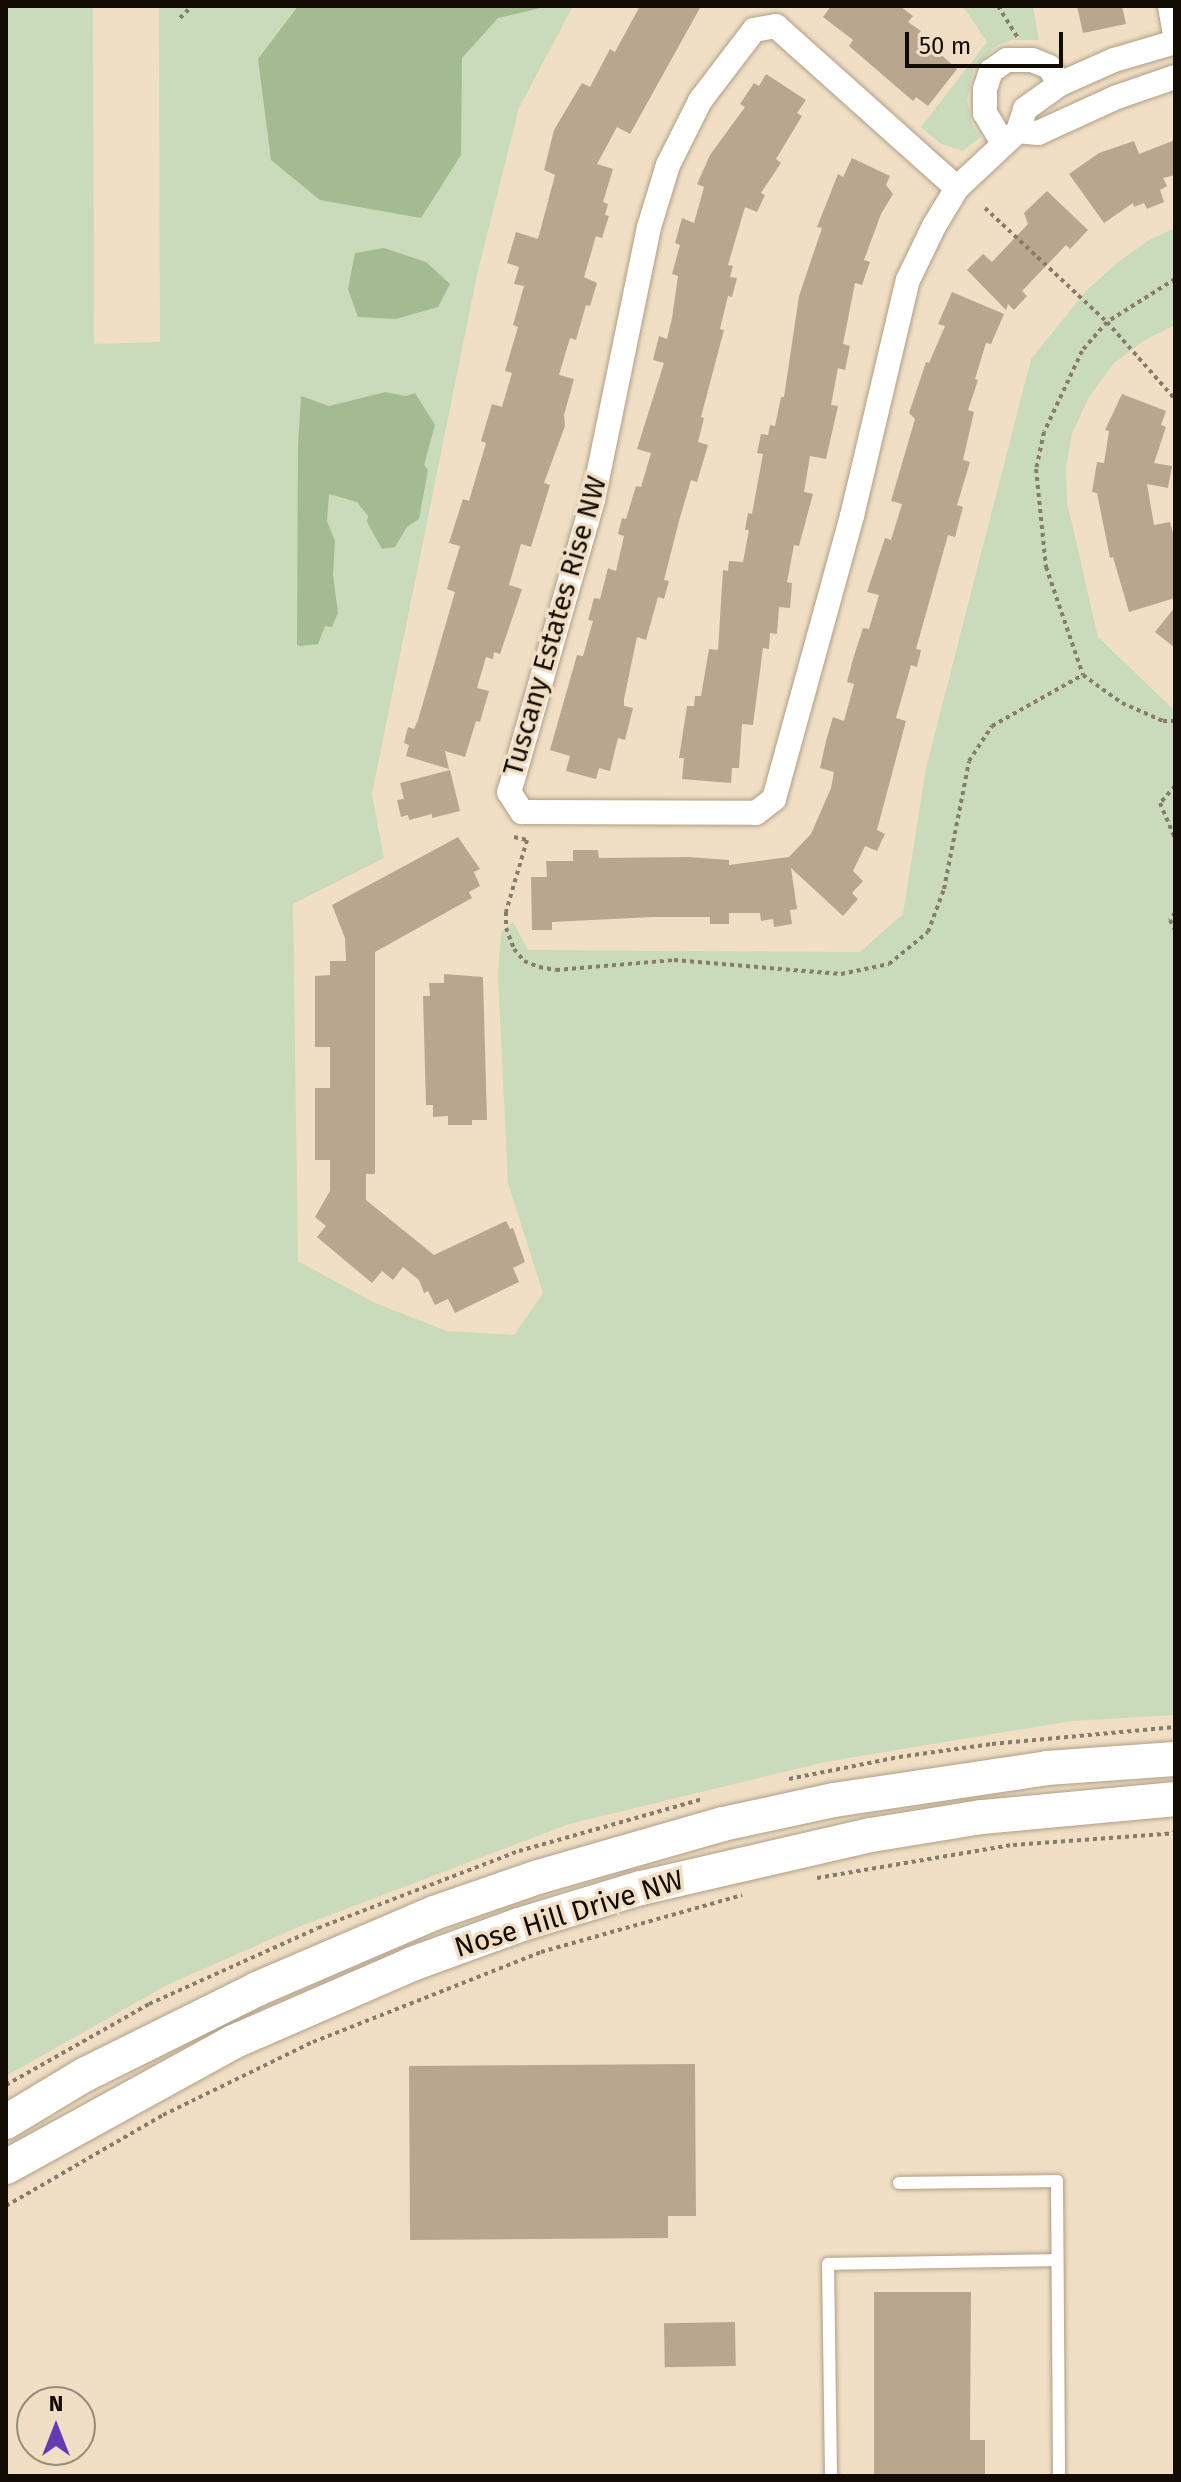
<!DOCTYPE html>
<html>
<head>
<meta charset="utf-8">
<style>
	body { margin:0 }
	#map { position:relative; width:1181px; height:2482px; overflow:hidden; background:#f0dfc5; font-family:"Fira Sans",sans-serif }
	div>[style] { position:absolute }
	.green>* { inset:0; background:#c9dbbb }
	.forest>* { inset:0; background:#a4bb92 }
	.building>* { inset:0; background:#b8a78e; transform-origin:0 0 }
	.path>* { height:4px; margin-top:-2px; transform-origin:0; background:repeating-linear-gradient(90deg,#877c6a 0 4px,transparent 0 8px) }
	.roads { filter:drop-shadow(0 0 2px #af9e86) drop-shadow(0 0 2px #af9e86) }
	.lane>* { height:12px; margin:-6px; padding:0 6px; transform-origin:6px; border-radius:6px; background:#fff }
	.street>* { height:24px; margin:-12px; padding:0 12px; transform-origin:12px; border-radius:12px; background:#fff }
	.secondary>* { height:34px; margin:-17px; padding:0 17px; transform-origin:17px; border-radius:17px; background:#fff }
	span { translate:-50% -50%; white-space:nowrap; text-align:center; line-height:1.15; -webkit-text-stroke:7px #f0dfc5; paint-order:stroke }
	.street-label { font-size:28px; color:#120c04 }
	.frame { position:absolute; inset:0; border:8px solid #120c04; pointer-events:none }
	.north { position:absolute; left:16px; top:2386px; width:80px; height:80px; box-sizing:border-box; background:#f0dfc5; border:2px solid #978b78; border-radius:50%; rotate:0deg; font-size:22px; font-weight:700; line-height:32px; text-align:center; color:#120c04 }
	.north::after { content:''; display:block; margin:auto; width:28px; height:36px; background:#633cb4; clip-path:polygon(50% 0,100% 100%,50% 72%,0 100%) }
	.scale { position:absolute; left:905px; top:32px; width:158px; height:36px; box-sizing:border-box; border:4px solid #120c04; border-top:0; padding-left:10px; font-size:24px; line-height:28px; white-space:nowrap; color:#120c04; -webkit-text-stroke:6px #f0dfc5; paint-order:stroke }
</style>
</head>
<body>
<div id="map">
	<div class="green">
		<div style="clip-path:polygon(6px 6px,93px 6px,94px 344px,160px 342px,159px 6px,573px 6px,519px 108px,477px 275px,372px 794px,384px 858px,293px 904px,298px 1261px,375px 1303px,447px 1331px,514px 1335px,543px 1293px,508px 1183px,498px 975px,501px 932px,513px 922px,528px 950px,860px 952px,903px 914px,926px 768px,1031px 359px,1086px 291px,1117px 263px,1149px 240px,1175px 228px,1175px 325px,1145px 340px,1114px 363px,1089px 397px,1072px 434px,1066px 468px,1067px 502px,1098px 637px,1175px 711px,1175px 1715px,1071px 1721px,825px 1762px,569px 1824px,296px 1928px,167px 1985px,6px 2076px)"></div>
		<div style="clip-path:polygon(963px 6px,1033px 6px,1039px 40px,1012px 40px,998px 45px,974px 67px,967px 100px,972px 125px,981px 137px,963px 151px,941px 144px,921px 127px,987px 42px)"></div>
	</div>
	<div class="forest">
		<div style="clip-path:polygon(298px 6px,549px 6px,498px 18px,462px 58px,461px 155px,421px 218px,320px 200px,271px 160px,258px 59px)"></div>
		<div style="clip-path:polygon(384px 248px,426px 262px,450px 284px,438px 307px,396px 319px,358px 317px,348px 289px,355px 253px)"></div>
		<div style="clip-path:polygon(385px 392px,406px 396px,415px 393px,435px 425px,424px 465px,428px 470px,419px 519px,407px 527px,395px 547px,382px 549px,367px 522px,368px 516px,357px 502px,329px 494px,327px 521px,335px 541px,333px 575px,338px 613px,332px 627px,325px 626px,318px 644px,300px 646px,297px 645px,298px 445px,301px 396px,329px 406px)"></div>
	</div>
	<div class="building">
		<div style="clip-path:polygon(640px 6px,701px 6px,630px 134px,617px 127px,597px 164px,613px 169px,603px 202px,608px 204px,605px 215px,609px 216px,602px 238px,596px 236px,584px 277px,597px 283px,590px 306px,586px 305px,576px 340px,570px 338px,559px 375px,574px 379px,564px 415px,565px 426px,544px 483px,550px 485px,531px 547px,521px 544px,509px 585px,522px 589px,515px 610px,500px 654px,494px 652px,493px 659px,486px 657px,477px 688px,489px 691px,480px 722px,476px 721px,465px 757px,445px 751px,449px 769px,406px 756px,409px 745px,404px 743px,408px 727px,414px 729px,418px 720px,455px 592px,447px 589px,460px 546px,449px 543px,463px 499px,469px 501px,486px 443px,481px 441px,492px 404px,502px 407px,512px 373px,505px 371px,518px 327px,513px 325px,524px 286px,514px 284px,519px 267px,507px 263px,516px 232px,538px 239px,555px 175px,544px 170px,554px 130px,582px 83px,590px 87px,610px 49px,615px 52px)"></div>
		<div style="clip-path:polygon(831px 6px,900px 6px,913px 16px,908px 22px,921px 31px,918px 34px,957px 69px,928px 106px,916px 97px,913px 101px,849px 46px,853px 40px,823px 17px)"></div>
		<div style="clip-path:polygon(1077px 6px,1122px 6px,1126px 24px,1083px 33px)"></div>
		<div style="clip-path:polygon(766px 74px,806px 100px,797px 113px,802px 116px,776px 159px,781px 163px,761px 193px,765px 195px,757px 212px,745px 207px,728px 265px,733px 266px,730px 277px,737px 278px,732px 297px,728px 296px,720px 329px,724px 330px,701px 417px,704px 418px,698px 442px,708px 445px,697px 482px,691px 480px,679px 521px,664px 580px,669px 581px,664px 599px,658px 597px,646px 640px,637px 637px,624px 699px,624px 706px,633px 708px,625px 740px,618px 738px,610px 771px,599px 768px,596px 779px,566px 771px,570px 756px,550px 750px,577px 655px,583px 656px,593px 621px,588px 620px,594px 598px,600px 599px,608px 568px,616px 571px,624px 536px,618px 534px,622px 518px,626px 519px,636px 486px,641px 487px,651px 453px,637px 449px,664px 363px,653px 360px,659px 336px,667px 339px,672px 318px,678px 276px,672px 274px,680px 245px,675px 243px,682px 218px,694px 223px,704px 187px,697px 184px,710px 155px,745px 107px,740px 104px,754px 83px,759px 86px)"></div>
		<div style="clip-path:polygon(1175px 140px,1175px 175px,1163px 178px,1167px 186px,1160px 190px,1164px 202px,1147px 209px,1144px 203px,1134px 207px,1133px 203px,1104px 223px,1069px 174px,1099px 153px,1134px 141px,1139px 154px)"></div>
		<div style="clip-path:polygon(852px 158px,890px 176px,886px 185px,893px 194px,881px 214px,864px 260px,870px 262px,862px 285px,855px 283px,843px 344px,850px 346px,845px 370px,838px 368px,831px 405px,838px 406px,826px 459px,810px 456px,804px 492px,813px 494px,799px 546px,794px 545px,787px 582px,792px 583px,790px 608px,779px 607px,777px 634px,770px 633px,769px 649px,763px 648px,753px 725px,742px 724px,739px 768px,732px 768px,731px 783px,682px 779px,684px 758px,679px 758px,687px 706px,694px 706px,695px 696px,701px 696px,709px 649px,718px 650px,723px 570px,728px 571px,729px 561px,743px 562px,749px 530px,745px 530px,748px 513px,752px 514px,763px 454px,757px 453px,761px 434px,768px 435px,770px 425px,775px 426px,781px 397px,784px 397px,799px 296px,822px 228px,817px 227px,838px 174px,843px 177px)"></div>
		<div style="clip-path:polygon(1047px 191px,1088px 230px,1070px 249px,1066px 245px,1022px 291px,1027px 296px,1014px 310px,1008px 304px,1006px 310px,967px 270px,983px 254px,992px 262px,1028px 224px,1024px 213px)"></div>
		<div style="clip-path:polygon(952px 292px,1004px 314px,991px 344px,986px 343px,975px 379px,978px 380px,968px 410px,974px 412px,963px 460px,970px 462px,957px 505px,963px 507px,955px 537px,948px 535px,916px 649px,921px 650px,917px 667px,911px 665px,896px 718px,906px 721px,877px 830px,885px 834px,877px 851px,865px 846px,853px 871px,863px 881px,852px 893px,858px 899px,843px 916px,791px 868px,797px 909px,790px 910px,792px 924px,774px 927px,773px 919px,761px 921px,760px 913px,729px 913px,729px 924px,710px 924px,710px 917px,653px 917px,552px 922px,552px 930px,532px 930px,531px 877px,547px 877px,546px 861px,573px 861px,573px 850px,598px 850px,599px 858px,688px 857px,729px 860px,729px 865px,789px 857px,811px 834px,831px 788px,834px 772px,820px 768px,826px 741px,833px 717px,844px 721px,854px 684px,847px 682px,853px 659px,863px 628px,869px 629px,879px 595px,867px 592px,885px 538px,891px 540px,902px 504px,891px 501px,915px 419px,909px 413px,926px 362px,929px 363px,945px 326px,938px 324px)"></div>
		<div style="clip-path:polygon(1122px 394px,1166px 411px,1161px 425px,1166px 427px,1154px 463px,1172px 466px,1168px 488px,1147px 484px,1154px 525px,1170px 522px,1175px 540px,1175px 598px,1129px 612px,1113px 557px,1110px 558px,1097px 493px,1092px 492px,1097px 462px,1104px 463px,1109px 431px,1105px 430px)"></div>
		<div style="clip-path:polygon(1175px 607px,1175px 648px,1155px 632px)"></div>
		<div style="clip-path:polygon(450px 770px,460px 811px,432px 818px,432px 814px,409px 820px,408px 815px,401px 817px,397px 800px,404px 799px,400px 783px)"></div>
		<div style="clip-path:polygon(458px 837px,480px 869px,474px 872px,480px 886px,469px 892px,472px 898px,375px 952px,375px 1174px,366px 1174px,366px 1200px,434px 1255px,506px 1221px,510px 1229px,513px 1228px,525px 1262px,513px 1268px,519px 1282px,455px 1313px,448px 1299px,435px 1305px,428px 1291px,424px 1293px,419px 1280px,403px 1267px,393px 1280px,382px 1271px,372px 1283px,317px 1237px,326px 1226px,315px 1217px,330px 1191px,330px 1160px,315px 1160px,315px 1088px,330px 1088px,330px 1047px,315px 1047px,315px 976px,330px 975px,330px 961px,346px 961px,345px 938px,332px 905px)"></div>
		<div style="clip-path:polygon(444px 974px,483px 977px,487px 1120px,472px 1120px,472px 1125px,448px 1125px,448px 1116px,433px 1117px,433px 1105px,426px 1105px,423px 996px,430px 996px,429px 983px,444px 983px)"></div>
		<div style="clip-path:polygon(695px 2064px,696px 2216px,668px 2216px,668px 2238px,410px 2240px,409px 2066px)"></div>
		<div style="clip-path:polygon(874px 2292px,971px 2292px,970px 2440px,985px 2440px,985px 2476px,874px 2476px)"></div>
		<div style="left:735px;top:2322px;width:44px;height:71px;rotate:89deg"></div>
	</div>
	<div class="path">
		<div style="left:998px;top:6px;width:38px;rotate:58deg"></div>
		<div style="left:180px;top:18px;width:17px;rotate:-45deg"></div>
		<div style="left:985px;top:208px;width:167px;rotate:43.1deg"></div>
		<div style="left:1107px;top:322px;width:103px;rotate:48.6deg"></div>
		<div style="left:1175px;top:279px;width:80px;rotate:147.7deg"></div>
		<div style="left:1107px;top:322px;width:38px;rotate:131deg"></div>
		<div style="left:1082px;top:351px;width:89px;rotate:115.1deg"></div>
		<div style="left:1044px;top:432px;width:38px;rotate:102deg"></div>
		<div style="left:1036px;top:469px;width:99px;rotate:84.2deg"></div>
		<div style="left:1046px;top:567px;width:114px;rotate:71.1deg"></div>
		<div style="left:1083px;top:675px;width:48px;rotate:35.7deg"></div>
		<div style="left:1122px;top:703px;width:45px;rotate:23.7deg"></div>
		<div style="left:1163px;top:721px;width:12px"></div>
		<div style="left:1175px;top:786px;width:23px;rotate:131deg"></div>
		<div style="left:1160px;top:803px;width:38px;rotate:67deg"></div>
		<div style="left:514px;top:837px;width:13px;rotate:13deg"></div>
		<div style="left:527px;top:840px;width:75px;rotate:106.3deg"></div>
		<div style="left:506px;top:912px;width:16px;rotate:90deg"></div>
		<div style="left:506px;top:928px;width:22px;rotate:69deg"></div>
		<div style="left:514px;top:949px;width:16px;rotate:50deg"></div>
		<div style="left:524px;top:961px;width:16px;rotate:22deg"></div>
		<div style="left:539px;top:967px;width:17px;rotate:10deg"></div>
		<div style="left:556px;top:970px;width:118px;rotate:-4.8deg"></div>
		<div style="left:674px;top:960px;width:168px;rotate:4.8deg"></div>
		<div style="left:841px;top:974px;width:49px;rotate:-11.8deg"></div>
		<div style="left:889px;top:964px;width:50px;rotate:-39.4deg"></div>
		<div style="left:928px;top:932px;width:46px;rotate:-69.6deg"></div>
		<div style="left:944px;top:889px;width:130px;rotate:-78.9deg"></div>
		<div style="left:969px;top:761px;width:42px;rotate:-56.7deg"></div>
		<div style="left:992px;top:726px;width:104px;rotate:-29.3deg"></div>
		<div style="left:1175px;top:913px;width:9px;rotate:126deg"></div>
		<div style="left:1170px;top:920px;width:11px;rotate:63deg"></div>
		<div style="left:789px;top:1779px;width:112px;rotate:-11.3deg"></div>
		<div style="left:899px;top:1757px;width:94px;rotate:-8deg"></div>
		<div style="left:992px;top:1744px;width:184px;rotate:-5.3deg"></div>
		<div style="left:817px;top:1878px;width:199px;rotate:-9.6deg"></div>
		<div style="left:1013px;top:1845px;width:162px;rotate:-4.2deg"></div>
		<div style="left:6px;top:2085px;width:164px;rotate:-29.5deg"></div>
		<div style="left:149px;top:2004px;width:185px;rotate:-24.2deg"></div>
		<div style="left:318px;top:1928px;width:215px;rotate:-21deg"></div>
		<div style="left:519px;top:1851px;width:191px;rotate:-15.8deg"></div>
		<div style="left:6px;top:2206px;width:181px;rotate:-30.1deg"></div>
		<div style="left:163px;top:2115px;width:167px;rotate:-26deg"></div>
		<div style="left:313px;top:2042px;width:245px;rotate:-21.5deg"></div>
		<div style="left:541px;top:1952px;width:209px;rotate:-15.8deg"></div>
	</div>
	<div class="roads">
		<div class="lane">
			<div style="left:899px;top:2183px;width:158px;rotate:-0.7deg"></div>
			<div style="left:1057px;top:2181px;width:295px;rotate:89.6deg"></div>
			<div style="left:831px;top:2476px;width:212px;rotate:-90.8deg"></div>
			<div style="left:828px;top:2264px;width:229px;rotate:-1deg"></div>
		</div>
		<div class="street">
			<div style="left:1170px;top:6px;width:27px;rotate:80deg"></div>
			<div style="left:1018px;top:131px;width:20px;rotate:6deg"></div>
			<div style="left:1038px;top:133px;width:87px;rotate:-24.5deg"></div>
			<div style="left:1117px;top:97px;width:61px;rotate:-19deg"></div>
			<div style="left:1003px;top:143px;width:35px;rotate:-121deg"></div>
			<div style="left:985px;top:113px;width:24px;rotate:-90deg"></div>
			<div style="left:985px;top:89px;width:19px;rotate:-72deg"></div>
			<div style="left:991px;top:71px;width:19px;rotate:-35deg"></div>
			<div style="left:1007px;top:60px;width:25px"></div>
			<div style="left:1032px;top:60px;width:18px;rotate:22deg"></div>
			<div style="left:1049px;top:67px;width:20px;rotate:57deg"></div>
			<div style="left:957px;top:188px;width:243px;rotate:-138.2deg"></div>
			<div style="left:776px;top:26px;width:22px;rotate:170deg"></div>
			<div style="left:754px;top:30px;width:89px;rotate:127.3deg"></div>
			<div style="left:700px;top:101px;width:72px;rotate:116.6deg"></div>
			<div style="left:668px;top:165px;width:65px;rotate:107deg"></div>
			<div style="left:649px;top:227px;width:279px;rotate:101.6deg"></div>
			<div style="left:593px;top:500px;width:304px;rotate:106deg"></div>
			<div style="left:509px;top:792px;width:24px;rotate:57deg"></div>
			<div style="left:522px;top:812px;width:234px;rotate:0.2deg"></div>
			<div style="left:756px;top:813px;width:23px;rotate:-38deg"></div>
			<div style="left:774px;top:799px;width:294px;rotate:-74.6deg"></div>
			<div style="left:852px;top:516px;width:243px;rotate:-76.7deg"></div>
			<div style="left:908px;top:280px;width:60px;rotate:-64.3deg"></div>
			<div style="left:934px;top:226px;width:44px;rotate:-58.8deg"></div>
			<div style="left:957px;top:188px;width:83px;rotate:-43.1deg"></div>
			<div style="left:1018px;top:131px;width:23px;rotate:-72deg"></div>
			<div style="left:1025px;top:109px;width:43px;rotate:-35.5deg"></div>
			<div style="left:1060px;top:84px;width:59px;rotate:-24deg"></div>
			<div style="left:1114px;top:60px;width:64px;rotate:-16.4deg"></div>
		</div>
		<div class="secondary">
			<div style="left:6px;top:2122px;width:91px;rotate:-31.1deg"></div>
			<div style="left:84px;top:2075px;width:193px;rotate:-26.4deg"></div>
			<div style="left:257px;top:1989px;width:193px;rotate:-23.2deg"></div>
			<div style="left:434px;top:1913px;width:110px;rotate:-19.1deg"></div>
			<div style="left:538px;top:1877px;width:192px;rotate:-16deg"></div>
			<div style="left:723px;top:1824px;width:114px;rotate:-12.2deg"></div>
			<div style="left:834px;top:1800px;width:215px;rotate:-8.5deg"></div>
			<div style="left:1047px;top:1768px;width:128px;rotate:-4deg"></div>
			<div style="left:6px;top:2167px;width:259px;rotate:-28.8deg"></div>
			<div style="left:233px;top:2042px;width:195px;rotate:-23.5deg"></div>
			<div style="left:412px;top:1964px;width:114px;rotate:-20deg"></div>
			<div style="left:519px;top:1925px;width:127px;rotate:-16.9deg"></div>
			<div style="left:641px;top:1888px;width:236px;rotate:-13deg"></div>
			<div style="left:871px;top:1835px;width:112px;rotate:-9.2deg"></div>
			<div style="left:982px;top:1817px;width:194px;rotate:-5.3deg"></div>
		</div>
	</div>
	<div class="street-label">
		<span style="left:555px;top:626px;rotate:-74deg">Tuscany Estates Rise NW</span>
		<span style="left:569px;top:1914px;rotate:-17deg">Nose Hill Drive NW</span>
	</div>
	<div class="frame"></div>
	<div class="north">N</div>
	<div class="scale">50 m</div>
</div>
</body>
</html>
